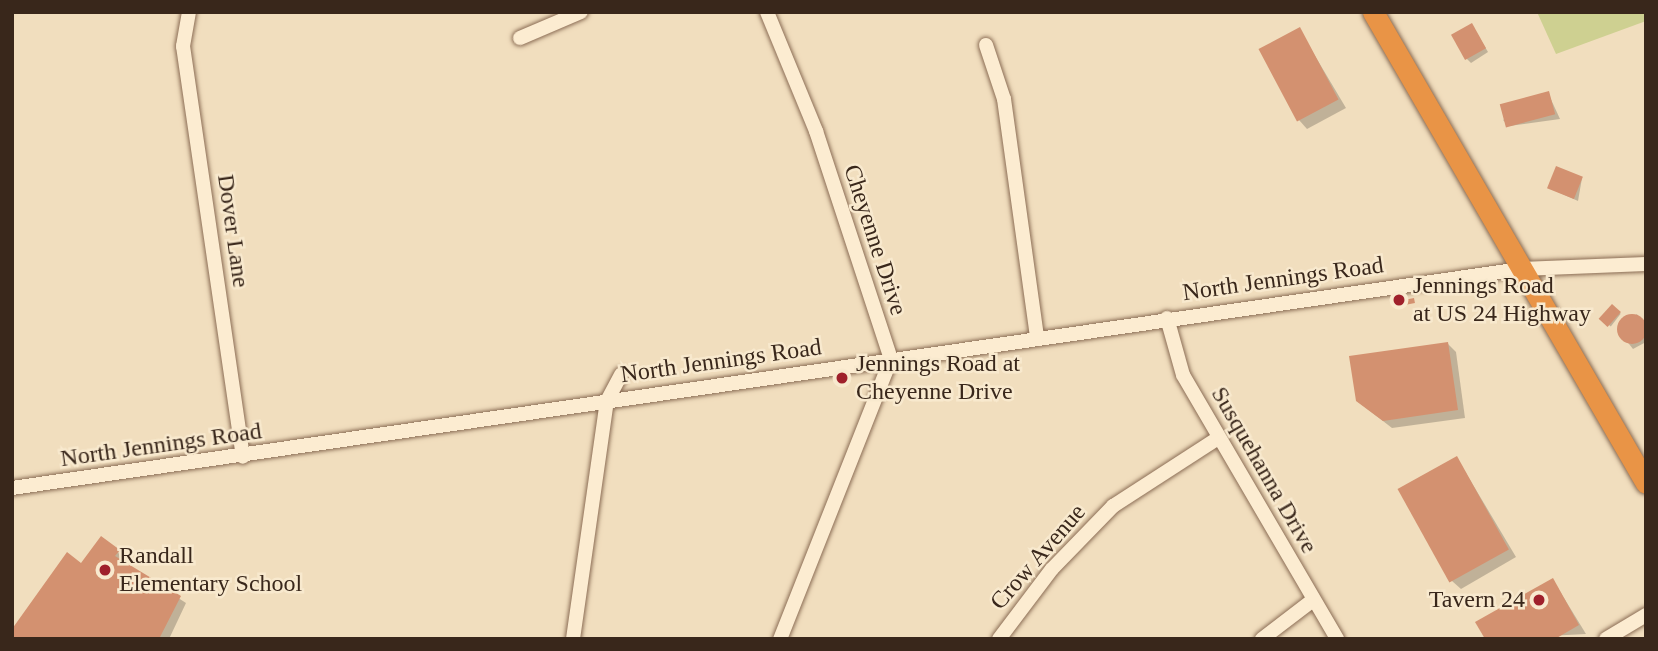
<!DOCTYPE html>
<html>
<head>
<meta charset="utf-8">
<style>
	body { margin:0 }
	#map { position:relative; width:1658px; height:651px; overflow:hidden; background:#f1debe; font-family:"Times New Roman",serif }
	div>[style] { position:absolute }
	.green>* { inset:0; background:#ced091 }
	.shadow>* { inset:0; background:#0003; transform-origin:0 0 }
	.building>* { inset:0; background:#d39170; transform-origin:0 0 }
	.round { border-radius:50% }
	.roads { filter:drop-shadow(0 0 2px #8b6d55) drop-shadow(0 0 2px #8b6d55) }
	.minor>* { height:14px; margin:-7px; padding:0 7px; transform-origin:7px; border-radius:7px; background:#fcecd1 }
	.highway>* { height:21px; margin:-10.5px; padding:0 10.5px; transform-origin:10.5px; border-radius:10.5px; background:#e99446 }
	.dots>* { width:19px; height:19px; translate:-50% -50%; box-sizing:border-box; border:4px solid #f8e9ce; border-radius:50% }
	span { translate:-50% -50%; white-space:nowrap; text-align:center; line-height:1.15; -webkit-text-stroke:5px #f8e9ce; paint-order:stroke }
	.street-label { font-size:24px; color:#39271b }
	.poi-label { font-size:24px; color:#39271b }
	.left { translate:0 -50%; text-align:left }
	.right { translate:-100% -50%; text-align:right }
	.frame { position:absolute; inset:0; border:14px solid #39271b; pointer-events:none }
</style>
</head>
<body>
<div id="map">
	<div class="green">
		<div style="clip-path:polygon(1537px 12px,1646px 12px,1646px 21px,1556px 54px)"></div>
	</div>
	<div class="shadow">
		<div style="clip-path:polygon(1472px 25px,1488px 52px,1471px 63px,1467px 59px)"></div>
		<div style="clip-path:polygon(1299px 29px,1346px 108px,1307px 129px,1299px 120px)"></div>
		<div style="clip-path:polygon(1548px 93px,1560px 119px,1509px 126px,1503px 120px)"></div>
		<div style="clip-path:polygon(1582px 178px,1578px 201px,1549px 188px)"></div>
		<div style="left:1612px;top:307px;width:11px;height:16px;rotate:38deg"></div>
		<div style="clip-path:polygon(1637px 314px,1646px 342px,1633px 349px,1618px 330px)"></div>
		<div style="clip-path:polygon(1448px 344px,1456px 352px,1465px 418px,1392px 428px,1357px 401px)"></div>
		<div style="clip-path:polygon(1457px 458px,1516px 557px,1461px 589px,1452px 581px)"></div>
		<div style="clip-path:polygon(118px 551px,121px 561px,186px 603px,169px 639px,12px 639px,81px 566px)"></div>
		<div style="clip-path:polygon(1553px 580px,1586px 634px,1487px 639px)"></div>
	</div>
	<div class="building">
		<div style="left:1472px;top:23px;width:29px;height:24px;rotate:61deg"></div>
		<div style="left:1300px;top:27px;width:82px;height:47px;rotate:62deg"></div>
		<div style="left:1549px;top:91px;width:24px;height:51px;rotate:75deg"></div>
		<div style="left:1556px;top:166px;width:29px;height:24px;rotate:22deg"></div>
		<div style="left:1414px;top:298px;width:5px;height:9px;rotate:79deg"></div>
		<div style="left:1612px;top:304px;width:12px;height:20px;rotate:42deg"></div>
		<div class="round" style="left:1617px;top:314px;width:30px;height:30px"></div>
		<div style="clip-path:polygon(1448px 342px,1458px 410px,1383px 421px,1356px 401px,1349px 356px)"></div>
		<div style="left:1457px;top:456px;width:107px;height:68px;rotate:61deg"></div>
		<div style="clip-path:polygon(101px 536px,120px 550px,115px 556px,181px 596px,159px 639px,12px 639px,12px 629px,67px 552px,81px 563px)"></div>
		<div style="clip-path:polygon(1553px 578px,1579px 625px,1555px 639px,1485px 639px,1475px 622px)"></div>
	</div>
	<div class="roads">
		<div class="minor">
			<div style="left:189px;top:12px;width:35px;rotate:100deg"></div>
			<div style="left:183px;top:46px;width:415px;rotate:81.7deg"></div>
			<div style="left:767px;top:12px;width:129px;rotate:67.6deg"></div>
			<div style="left:816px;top:131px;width:240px;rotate:71.8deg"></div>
			<div style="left:891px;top:359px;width:301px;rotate:111.6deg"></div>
			<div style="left:520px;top:38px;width:66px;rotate:-23.1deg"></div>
			<div style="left:986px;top:45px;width:57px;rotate:71.6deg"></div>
			<div style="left:1004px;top:99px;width:240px;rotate:82.1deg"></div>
			<div style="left:1167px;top:318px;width:59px;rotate:74.3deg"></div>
			<div style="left:1183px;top:375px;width:306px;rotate:59.7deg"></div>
			<div style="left:12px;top:488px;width:1525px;rotate:-8.26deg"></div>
			<div style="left:1521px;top:269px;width:125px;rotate:-2.3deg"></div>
			<div style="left:573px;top:639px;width:240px;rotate:-81.9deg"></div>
			<div style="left:607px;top:401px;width:30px;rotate:-62deg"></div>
			<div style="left:999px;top:639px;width:88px;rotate:-52.9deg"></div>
			<div style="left:1052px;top:569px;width:88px;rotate:-45.9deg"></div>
			<div style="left:1113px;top:506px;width:125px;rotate:-32.9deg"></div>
			<div style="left:1262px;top:639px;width:64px;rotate:-37.4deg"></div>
			<div style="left:1606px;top:639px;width:47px;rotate:-31deg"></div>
		</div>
		<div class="highway">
			<div style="left:1373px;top:12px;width:544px;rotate:59.9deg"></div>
		</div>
	</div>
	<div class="dots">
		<div style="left:1399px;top:300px;background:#9f202b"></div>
		<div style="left:842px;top:378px;background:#9f202b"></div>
		<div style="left:105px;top:570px;background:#9f202b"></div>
		<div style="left:1539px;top:600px;background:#9f202b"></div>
	</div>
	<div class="street-label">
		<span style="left:233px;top:231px;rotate:82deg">Dover Lane</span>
		<span style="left:875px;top:240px;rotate:72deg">Cheyenne Drive</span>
		<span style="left:1283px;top:279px;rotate:-8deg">North Jennings Road</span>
		<span style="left:721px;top:361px;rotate:-8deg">North Jennings Road</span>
		<span style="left:161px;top:445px;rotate:-8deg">North Jennings Road</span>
		<span style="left:1264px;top:470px;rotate:60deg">Susquehanna Drive</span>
		<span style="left:1038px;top:557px;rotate:-49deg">Crow Avenue</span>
	</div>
	<div class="poi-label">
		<span class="left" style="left:1413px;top:300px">Jennings Road<br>at US 24 Highway</span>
		<span class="left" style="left:856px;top:378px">Jennings Road at<br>Cheyenne Drive</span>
		<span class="left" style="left:119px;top:570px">Randall<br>Elementary School</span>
		<span class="right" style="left:1525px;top:600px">Tavern 24</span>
	</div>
	<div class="frame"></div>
</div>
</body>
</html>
